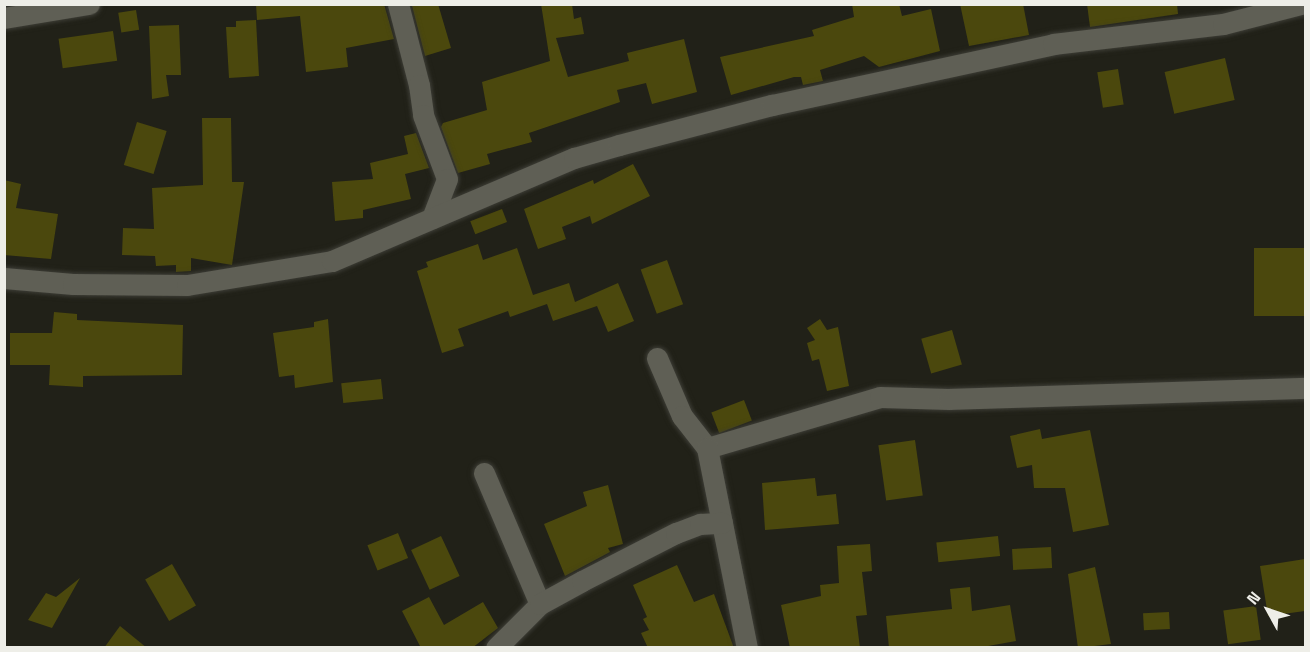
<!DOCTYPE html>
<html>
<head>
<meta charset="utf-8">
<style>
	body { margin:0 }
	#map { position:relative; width:1310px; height:652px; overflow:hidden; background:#212118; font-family:"Space Grotesk",sans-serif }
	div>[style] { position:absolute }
	.building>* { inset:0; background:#4b480d; transform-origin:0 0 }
	.roads { filter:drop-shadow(0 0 2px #3d3d36) drop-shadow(0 0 2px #3d3d36) }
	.minor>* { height:21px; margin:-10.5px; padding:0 10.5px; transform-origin:10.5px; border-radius:10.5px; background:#5f5f55 }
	span { translate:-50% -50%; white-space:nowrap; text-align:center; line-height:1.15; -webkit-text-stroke:4.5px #212118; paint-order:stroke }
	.frame { position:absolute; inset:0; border:6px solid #eeeee8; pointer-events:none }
	.north { position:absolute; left:1238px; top:580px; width:60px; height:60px; -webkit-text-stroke:4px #212118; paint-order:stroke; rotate:310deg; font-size:16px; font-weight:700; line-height:24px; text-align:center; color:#eeeee8 }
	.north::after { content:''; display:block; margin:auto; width:21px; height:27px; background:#eeeee8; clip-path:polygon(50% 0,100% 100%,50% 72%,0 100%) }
</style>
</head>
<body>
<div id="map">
	<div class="building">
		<div style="clip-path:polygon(256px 4px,384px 4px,394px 39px,346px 48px,348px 67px,306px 72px,300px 16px,257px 20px)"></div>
		<div style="clip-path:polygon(438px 4px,451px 48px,425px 56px,412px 6px)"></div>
		<div style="clip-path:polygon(541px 4px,572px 4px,574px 19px,581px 17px,584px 34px,556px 38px,568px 77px,629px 61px,627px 53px,684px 39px,697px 92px,652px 104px,646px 83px,617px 90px,620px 102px,529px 133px,532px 142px,487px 154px,490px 164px,458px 173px,441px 127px,443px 123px,487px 110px,482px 82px,550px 61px)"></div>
		<div style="clip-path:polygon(852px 4px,899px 4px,902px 16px,931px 9px,940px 51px,879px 67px,864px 56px,820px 70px,823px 81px,803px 85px,801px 77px,794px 77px,731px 95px,720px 57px,814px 36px,812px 30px,854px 17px)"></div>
		<div style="clip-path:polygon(960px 4px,1023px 4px,1029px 35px,969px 46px)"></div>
		<div style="clip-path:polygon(1087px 4px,1177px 4px,1178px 14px,1090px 27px)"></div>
		<div style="left:136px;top:10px;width:20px;height:18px;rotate:81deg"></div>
		<div style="clip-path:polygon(256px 20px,259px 76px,229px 78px,226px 27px,236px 27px,236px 21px)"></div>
		<div style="clip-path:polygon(179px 25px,181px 75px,166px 75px,169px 96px,152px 99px,149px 26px)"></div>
		<div style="left:113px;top:31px;width:30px;height:55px;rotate:82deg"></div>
		<div style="left:1225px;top:58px;width:43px;height:62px;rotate:77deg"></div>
		<div style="left:1118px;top:69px;width:36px;height:21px;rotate:81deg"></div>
		<div style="clip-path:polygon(202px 118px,231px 118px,232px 182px,244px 182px,232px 265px,191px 258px,191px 271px,176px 272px,176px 265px,156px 266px,155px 256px,122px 255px,123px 228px,154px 229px,152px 188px,203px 185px)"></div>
		<div style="left:137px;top:122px;width:31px;height:45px;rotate:17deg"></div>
		<div style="clip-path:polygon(416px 133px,429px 168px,405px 174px,411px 199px,363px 210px,363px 218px,335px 221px,332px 182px,373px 179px,370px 163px,408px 154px,404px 136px)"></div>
		<div style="clip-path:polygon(633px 164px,650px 196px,592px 224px,590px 216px,562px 227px,566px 239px,538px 249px,524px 209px,593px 180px,594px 184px)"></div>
		<div style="clip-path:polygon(4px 180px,21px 184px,16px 208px,58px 214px,51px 259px,4px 255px)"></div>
		<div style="left:502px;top:209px;width:14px;height:34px;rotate:69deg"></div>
		<div style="clip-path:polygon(478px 244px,483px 260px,517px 248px,533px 295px,569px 283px,575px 302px,618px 283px,634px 321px,608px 332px,597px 306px,553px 321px,547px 304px,510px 317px,508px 311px,458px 329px,464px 346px,442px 353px,417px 271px,428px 267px,426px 262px)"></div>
		<div style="left:1305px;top:248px;width:68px;height:51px;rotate:90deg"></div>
		<div style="left:667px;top:260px;width:47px;height:28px;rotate:70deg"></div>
		<div style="clip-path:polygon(54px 312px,77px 314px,77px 320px,183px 325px,182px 375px,83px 376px,83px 387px,49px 385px,50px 365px,10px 365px,10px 333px,52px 333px)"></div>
		<div style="clip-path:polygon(328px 319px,333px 382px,295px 388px,294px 375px,279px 377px,273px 333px,314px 327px,314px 322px)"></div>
		<div style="clip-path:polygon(820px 319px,827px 330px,838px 327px,849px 386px,827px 391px,819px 359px,812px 361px,807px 343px,815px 340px,807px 328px)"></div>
		<div style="left:952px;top:330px;width:36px;height:32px;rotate:74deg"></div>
		<div style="left:381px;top:379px;width:20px;height:40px;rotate:84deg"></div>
		<div style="left:744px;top:400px;width:22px;height:35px;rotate:69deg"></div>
		<div style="clip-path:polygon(1040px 429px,1042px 439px,1090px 430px,1109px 525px,1073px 532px,1065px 488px,1034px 488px,1032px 465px,1017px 468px,1010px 436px)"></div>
		<div style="left:915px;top:440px;width:56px;height:37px;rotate:82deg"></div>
		<div style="clip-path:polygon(815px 478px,817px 496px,836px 494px,839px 524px,765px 530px,762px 483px)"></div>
		<div style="clip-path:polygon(608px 485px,623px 544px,608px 548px,610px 552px,565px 576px,544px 524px,587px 506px,583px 492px)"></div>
		<div style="left:398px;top:533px;width:27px;height:33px;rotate:68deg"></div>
		<div style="left:441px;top:536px;width:44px;height:33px;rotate:65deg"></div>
		<div style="left:998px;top:536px;width:20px;height:62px;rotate:84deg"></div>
		<div style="clip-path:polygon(870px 544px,872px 571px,862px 572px,867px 615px,856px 616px,860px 648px,790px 648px,781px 605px,821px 596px,820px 585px,839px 583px,837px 546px)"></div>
		<div style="left:1051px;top:547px;width:21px;height:39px;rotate:87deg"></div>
		<div style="clip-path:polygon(1305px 559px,1305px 611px,1268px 616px,1260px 566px)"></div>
		<div style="left:172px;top:564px;width:48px;height:31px;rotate:60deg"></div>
		<div style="clip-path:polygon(677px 565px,694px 602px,714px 594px,734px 648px,648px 648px,641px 633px,649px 630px,643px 619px,647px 617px,633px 585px)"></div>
		<div style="clip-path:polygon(1095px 567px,1111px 644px,1078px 648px,1068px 574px)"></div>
		<div style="clip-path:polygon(80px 578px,52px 628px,28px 620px,46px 593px,56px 597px)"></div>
		<div style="clip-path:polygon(970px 587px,972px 611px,1010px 605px,1016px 641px,977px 648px,889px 648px,886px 616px,952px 609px,950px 589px)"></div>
		<div style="clip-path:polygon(429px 597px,444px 625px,483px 602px,498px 628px,472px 648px,421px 648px,402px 611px)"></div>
		<div style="left:1256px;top:606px;width:34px;height:33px;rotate:82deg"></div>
		<div style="left:1169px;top:612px;width:17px;height:26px;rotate:87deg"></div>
		<div style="clip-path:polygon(120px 626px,147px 648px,104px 648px)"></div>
	</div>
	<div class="roads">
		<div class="minor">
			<div style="left:398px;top:4px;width:84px;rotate:75.5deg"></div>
			<div style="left:419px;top:85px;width:30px;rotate:82deg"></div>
			<div style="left:423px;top:115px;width:68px;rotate:69.4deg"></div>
			<div style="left:447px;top:179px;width:42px;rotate:111deg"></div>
			<div style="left:4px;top:18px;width:86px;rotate:-9.4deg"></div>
			<div style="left:4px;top:278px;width:69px;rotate:5deg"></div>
			<div style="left:73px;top:284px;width:114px;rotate:0.5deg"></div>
			<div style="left:187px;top:285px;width:147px;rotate:-9.4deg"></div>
			<div style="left:332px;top:261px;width:263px;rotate:-23.1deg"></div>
			<div style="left:574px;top:158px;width:47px;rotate:-16.1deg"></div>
			<div style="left:619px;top:145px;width:158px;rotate:-14.7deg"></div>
			<div style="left:772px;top:105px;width:288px;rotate:-12.2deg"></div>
			<div style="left:1053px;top:44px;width:171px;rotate:-6.7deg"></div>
			<div style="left:1223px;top:24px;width:81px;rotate:-14.4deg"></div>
			<div style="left:657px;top:358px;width:63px;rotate:66.7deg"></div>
			<div style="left:682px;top:416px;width:41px;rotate:52deg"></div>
			<div style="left:707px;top:448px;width:180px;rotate:-16.4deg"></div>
			<div style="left:880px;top:397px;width:69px;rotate:1.7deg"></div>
			<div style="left:949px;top:399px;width:357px;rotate:-1.8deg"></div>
			<div style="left:707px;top:448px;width:204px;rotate:78.7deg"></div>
			<div style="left:484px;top:473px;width:142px;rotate:66.9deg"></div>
			<div style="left:496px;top:648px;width:62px;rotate:-45deg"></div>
			<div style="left:540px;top:604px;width:48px;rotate:-28.7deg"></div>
			<div style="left:582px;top:581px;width:106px;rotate:-27.1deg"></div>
			<div style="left:676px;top:533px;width:26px;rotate:-21deg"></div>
			<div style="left:700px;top:524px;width:22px;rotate:-3deg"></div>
		</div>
	</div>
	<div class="frame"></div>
	<div class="north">N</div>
</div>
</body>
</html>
